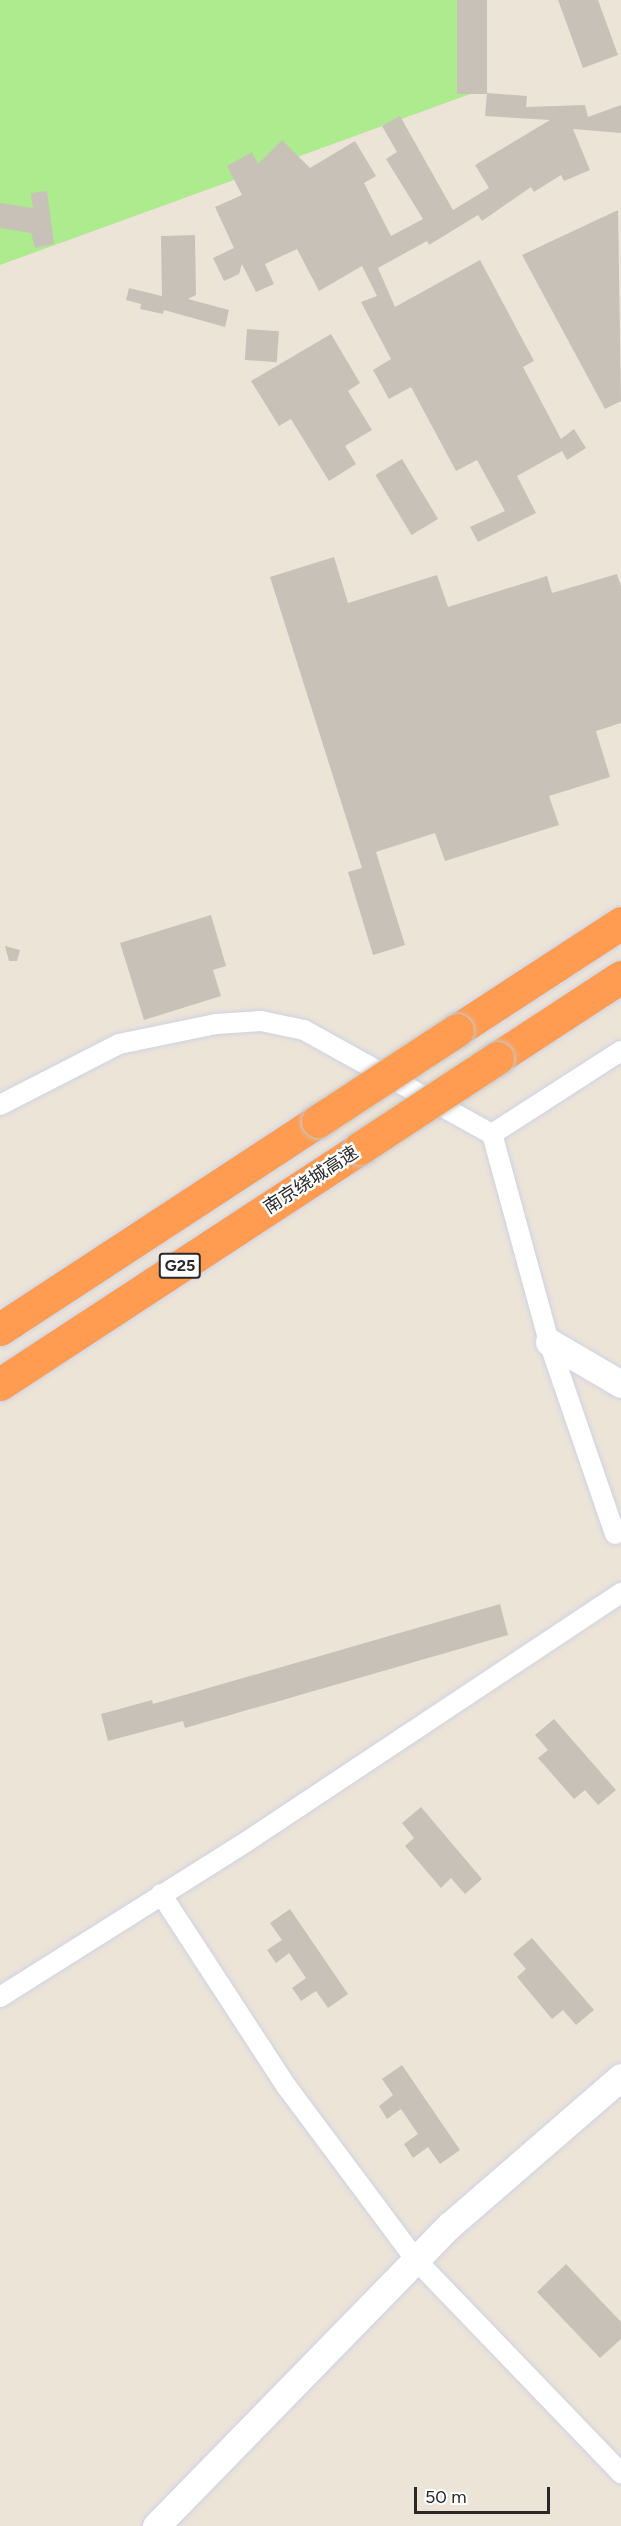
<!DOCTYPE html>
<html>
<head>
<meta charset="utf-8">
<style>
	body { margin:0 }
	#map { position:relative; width:621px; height:2526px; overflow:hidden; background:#ede4d8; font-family:Figtree,"Noto Sans SC",sans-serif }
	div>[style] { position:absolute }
	.green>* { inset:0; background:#aeea8e }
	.building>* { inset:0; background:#c8c1b8; transform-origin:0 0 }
	.roads { filter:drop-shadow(0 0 2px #cdd2e3) drop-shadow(0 0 2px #cdd2e3) }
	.street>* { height:20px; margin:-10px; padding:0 10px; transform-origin:10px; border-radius:10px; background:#fff }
	.secondary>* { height:27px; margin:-13.5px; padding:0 13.5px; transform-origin:13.5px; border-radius:13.5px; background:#fff }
	.highway>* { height:33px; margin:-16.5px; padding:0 16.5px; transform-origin:16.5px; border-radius:16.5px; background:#ff9c51 }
	.bridges { filter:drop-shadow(0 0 2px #c7c7c7) drop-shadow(0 0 2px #c7c7c7) }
	.highway-bridge>* { height:33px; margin:-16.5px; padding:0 16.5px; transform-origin:16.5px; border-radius:16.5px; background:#ff9c51 }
	span { translate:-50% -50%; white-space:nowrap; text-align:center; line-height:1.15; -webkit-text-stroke:5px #fff; paint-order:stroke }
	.shield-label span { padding:2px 4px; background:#fff; border:2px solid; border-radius:4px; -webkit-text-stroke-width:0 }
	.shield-label { font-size:16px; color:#282828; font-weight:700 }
	.street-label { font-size:18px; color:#282828 }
	.scale { position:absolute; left:414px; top:2487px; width:136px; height:27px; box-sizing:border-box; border:3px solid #282828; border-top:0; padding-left:8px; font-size:18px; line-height:21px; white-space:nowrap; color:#282828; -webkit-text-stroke:4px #fff; paint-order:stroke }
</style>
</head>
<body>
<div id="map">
	<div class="green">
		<div style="clip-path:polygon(0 0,465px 0,473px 93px,0 265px)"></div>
	</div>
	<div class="building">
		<div style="left:457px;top:0;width:30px;height:94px"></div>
		<div style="clip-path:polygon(558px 0,598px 0,618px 55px,583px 68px)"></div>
		<div style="clip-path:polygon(487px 93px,527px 96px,526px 107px,585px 105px,588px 117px,621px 105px,621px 133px,573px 129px,590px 170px,564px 181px,561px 175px,534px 192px,531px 187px,482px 221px,478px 215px,429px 245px,427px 241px,378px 268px,395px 307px,480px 260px,534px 361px,523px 367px,561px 439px,574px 429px,586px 448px,567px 460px,562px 451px,517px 476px,536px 513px,478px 542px,470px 527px,505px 511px,477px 460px,456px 471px,411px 387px,389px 399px,373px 370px,391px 359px,361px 302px,377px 296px,362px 266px,319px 291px,297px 249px,265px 264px,274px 284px,256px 292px,242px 264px,239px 274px,224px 281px,213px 258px,234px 248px,215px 207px,242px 195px,227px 166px,252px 152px,258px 164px,282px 140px,310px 168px,355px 141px,376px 176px,364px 183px,391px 236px,423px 219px,386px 159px,397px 152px,382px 126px,400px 116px,453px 210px,489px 188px,475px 165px,550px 120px,485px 116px)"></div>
		<div style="clip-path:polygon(47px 191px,54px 244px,35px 248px,31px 233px,0 228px,0 203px,33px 208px,31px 193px)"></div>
		<div style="clip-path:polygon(618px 210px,621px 401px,605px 409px,522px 255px)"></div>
		<div style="clip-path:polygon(195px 235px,196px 295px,188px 299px,229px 310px,225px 327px,164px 310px,163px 314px,140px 309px,141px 304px,126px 300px,129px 288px,162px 296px,161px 236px)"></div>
		<div style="left:247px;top:329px;width:32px;height:31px;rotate:4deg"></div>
		<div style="clip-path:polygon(331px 334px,360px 383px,348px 391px,372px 430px,345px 446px,356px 464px,329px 481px,291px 419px,279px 426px,251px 381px)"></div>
		<div style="left:402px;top:459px;width:70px;height:31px;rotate:59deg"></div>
		<div style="clip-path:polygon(334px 557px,348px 603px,437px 575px,448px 607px,547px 576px,552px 593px,617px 574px,621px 586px,621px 723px,596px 731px,610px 777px,549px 796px,559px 825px,445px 861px,435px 833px,376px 852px,405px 945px,373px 955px,348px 872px,362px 868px,270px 577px)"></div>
		<div style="clip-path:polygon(211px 915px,226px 966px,213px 970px,221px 996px,144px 1020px,120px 943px)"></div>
		<div style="clip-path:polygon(5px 946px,20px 950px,17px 961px,9px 961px)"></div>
		<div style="clip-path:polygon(500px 1604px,508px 1635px,185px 1728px,183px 1721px,108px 1741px,101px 1714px,152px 1700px,153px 1704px)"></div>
		<div style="clip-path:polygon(554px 1719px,616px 1790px,598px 1805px,585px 1790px,574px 1799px,538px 1758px,548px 1750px,535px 1735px)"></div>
		<div style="clip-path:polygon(421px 1807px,482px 1879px,465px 1894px,451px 1878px,441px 1888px,405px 1846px,414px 1838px,402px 1823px)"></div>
		<div style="clip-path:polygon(290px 1909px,348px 1994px,328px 2008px,316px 1991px,301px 2001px,292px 1988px,306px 1978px,289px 1953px,276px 1963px,267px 1950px,282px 1940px,270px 1923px)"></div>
		<div style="clip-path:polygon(532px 1938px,594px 2010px,576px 2025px,563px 2010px,552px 2019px,517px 1977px,526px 1969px,513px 1954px)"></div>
		<div style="clip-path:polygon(402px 2065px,460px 2150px,440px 2164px,428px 2147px,413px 2158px,404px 2144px,418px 2134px,401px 2109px,387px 2119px,379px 2106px,393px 2095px,382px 2079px)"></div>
		<div style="clip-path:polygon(566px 2264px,621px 2322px,621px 2339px,600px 2358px,537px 2292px)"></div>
	</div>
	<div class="roads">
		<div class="street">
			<div style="left:0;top:1105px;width:134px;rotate:-27.1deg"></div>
			<div style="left:119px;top:1044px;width:99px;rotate:-11.7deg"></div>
			<div style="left:216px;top:1024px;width:45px;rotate:-3.8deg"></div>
			<div style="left:261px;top:1021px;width:44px;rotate:11.8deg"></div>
			<div style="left:304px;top:1030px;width:215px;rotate:29deg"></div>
			<div style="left:615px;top:1534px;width:203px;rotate:-109deg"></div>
			<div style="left:549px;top:1342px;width:216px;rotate:-105.3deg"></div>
			<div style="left:492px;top:1134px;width:153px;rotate:-32.8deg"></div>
			<div style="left:161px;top:1894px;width:230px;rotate:56.9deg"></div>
			<div style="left:287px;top:2087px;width:216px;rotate:53.3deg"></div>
			<div style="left:416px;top:2260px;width:296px;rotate:46.1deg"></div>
			<div style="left:0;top:1997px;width:287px;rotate:-32.2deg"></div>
			<div style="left:243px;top:1844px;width:454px;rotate:-33.6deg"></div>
		</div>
		<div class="secondary">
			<div style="left:549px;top:1342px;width:83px;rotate:30.3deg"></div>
			<div style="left:156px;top:2526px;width:421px;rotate:-45.7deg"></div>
			<div style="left:450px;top:2225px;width:226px;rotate:-40.9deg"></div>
		</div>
		<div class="highway">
			<div style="left:457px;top:1030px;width:196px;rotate:-33.1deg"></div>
			<div style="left:497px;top:1058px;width:148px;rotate:-33.2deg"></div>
			<div style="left:0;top:1329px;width:380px;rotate:-33.2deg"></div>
			<div style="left:0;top:1384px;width:430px;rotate:-33.2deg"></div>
		</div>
	</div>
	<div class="bridges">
		<div class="highway-bridge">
			<div style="left:318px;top:1121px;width:166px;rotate:-33.2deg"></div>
			<div style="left:360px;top:1148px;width:164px;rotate:-33.3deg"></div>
		</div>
	</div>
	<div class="shield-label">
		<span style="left:180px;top:1266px">G25</span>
	</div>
	<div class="street-label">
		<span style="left:311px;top:1180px;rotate:-33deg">南京绕城高速</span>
	</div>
	<div class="scale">50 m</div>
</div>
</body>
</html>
